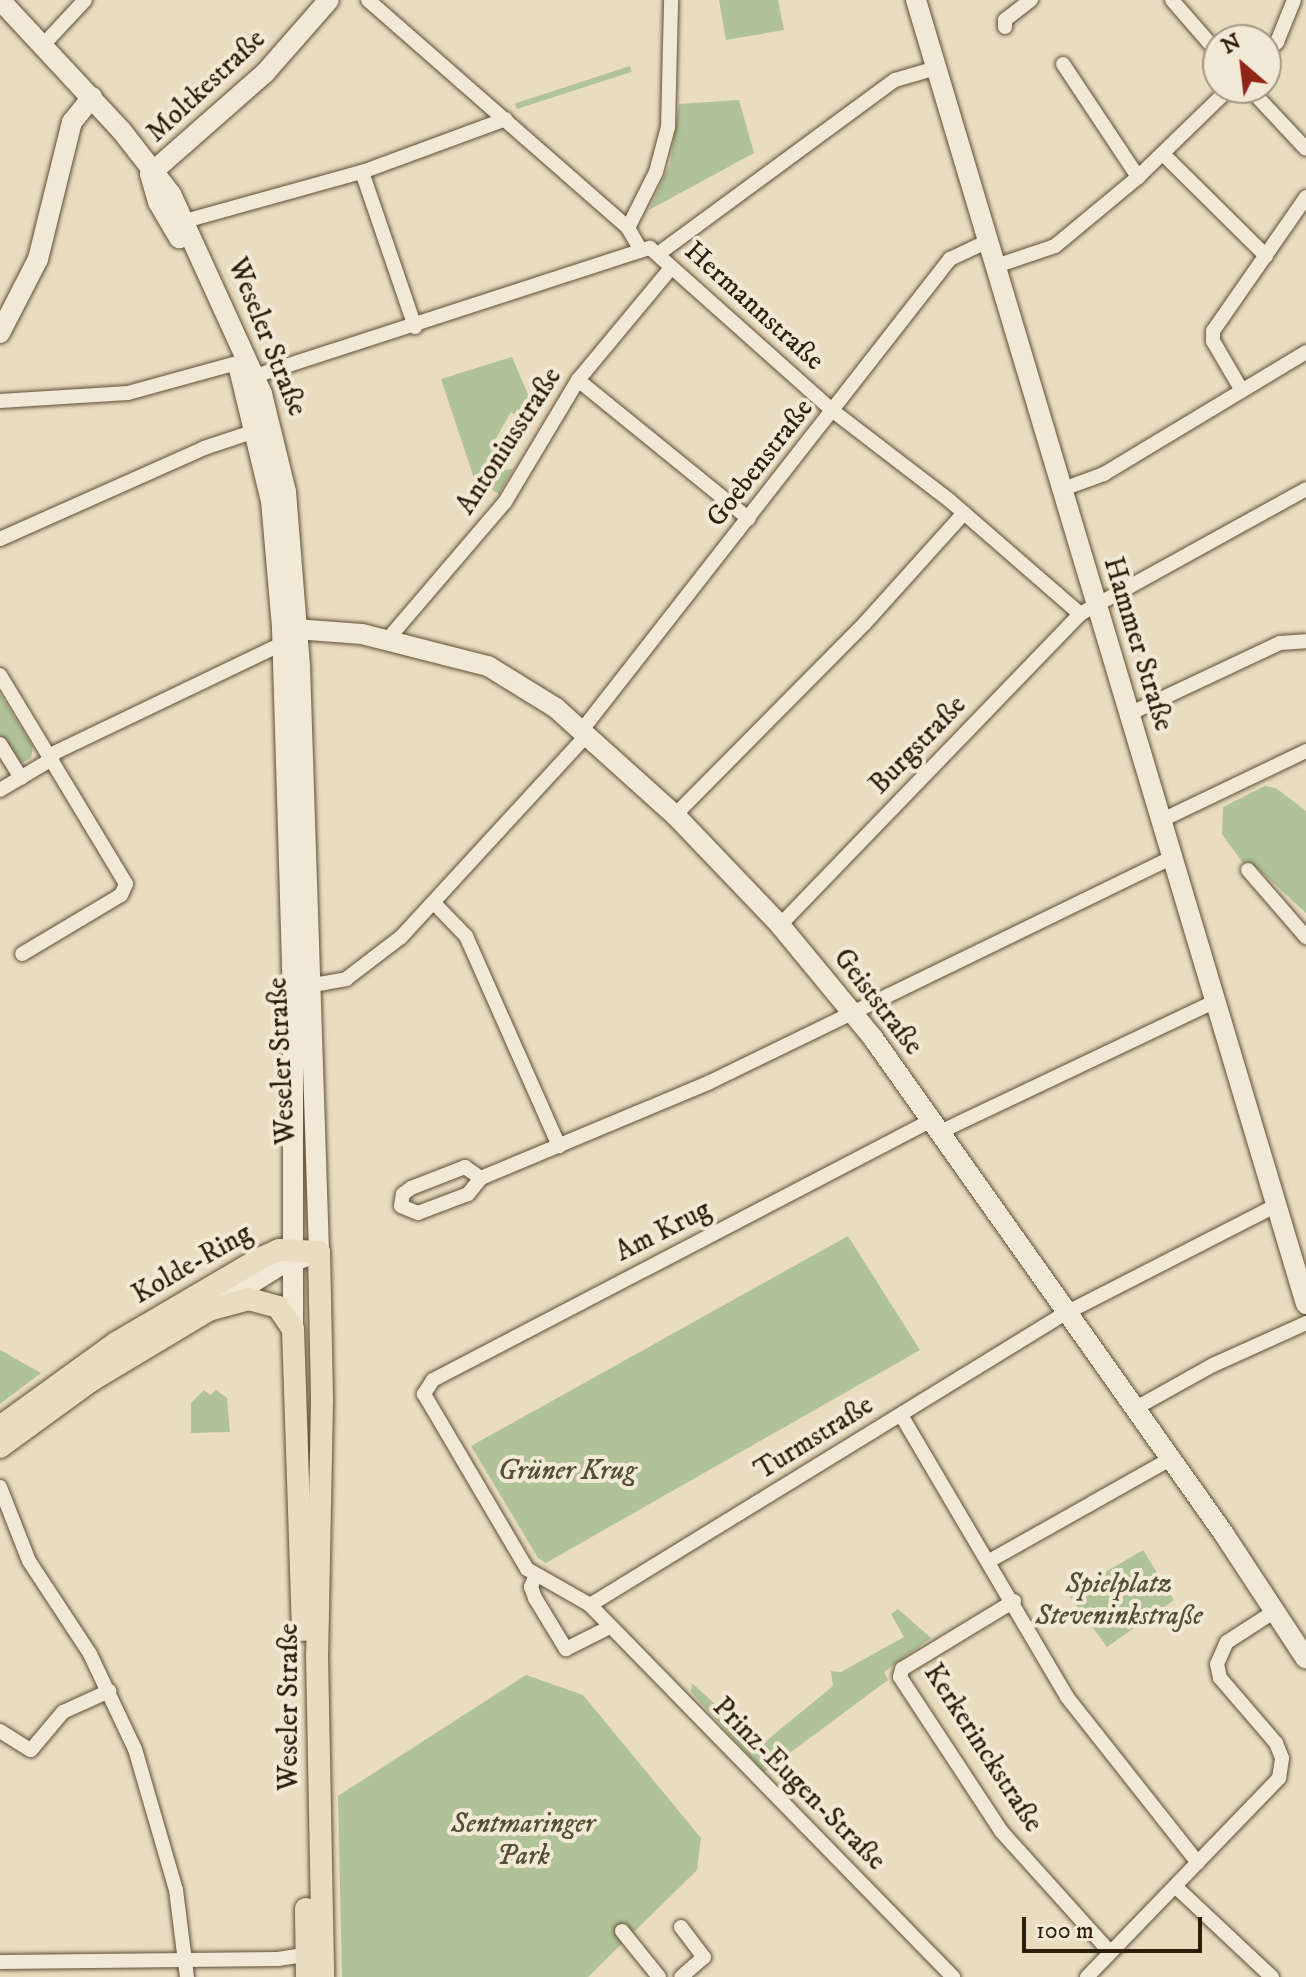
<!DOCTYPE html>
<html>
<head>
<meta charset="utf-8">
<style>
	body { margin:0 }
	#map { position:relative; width:1306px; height:1977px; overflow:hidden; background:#eadcc0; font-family:"IM FELL DW Pica",serif }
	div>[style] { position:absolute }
	.green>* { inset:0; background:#b0c297; transform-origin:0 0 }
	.roads { filter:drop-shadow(0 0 2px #5d4e37) drop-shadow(0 0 2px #5d4e37) }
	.street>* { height:14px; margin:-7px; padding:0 7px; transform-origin:7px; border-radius:7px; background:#f1e8d6 }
	.secondary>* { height:20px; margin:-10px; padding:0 10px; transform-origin:10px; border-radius:10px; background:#f1e8d6 }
	.primary>* { height:22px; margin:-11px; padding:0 11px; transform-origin:11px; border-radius:11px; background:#eadcc0 }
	span { translate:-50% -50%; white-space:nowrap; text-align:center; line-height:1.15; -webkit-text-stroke:8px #f1e8d6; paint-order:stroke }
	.street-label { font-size:28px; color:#2e1e09 }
	.park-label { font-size:28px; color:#554f34; font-style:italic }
	.north { position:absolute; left:1202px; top:24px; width:80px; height:80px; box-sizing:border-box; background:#f1e8d6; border:2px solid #a39784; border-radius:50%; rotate:332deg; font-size:22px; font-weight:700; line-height:32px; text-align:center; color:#2e1e09 }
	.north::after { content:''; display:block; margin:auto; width:28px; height:36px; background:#8f2418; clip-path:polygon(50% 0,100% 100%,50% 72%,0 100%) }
	.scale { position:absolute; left:1022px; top:1917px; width:180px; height:36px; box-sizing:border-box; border:4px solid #2e1e09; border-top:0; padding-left:10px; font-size:24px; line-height:28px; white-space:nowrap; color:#2e1e09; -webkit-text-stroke:6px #f1e8d6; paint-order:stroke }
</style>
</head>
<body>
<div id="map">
	<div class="green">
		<div style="clip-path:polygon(719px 0,778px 0,784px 30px,726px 40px)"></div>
		<div style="left:630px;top:66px;width:6px;height:121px;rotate:72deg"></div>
		<div style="clip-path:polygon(739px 100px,754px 153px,649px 210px,670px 164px,679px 104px)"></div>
		<div style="clip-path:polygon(512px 357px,532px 404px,523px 419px,511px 412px,495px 440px,503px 470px,513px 469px,499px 494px,474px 478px,441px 379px)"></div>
		<div style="clip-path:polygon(0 694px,33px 747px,31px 758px,18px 765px,0 736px)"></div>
		<div style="clip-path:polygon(1265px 786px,1276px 788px,1306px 811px,1306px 913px,1256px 867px,1245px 866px,1222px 834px,1223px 807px)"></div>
		<div style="clip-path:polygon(848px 1236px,920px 1350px,546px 1563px,538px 1558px,471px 1446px)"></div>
		<div style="clip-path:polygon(0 1350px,41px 1373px,0 1404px)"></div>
		<div style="clip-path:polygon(204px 1390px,210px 1395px,216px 1390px,227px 1398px,230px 1432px,191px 1433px,191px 1403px)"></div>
		<div style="clip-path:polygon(1143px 1550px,1174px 1600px,1107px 1647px,1068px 1594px)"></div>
		<div style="clip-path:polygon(898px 1609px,931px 1638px,884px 1672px,888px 1680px,764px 1772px,691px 1692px,692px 1683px,760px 1746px,833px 1686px,831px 1671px,841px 1672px,904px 1637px,891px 1614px)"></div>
		<div style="clip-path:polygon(526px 1675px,583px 1695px,701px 1838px,697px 1870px,588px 1977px,342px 1977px,338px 1796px)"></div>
	</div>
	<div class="roads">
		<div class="street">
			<div style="left:368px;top:0;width:346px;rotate:41.2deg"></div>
			<div style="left:628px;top:228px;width:24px;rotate:60deg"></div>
			<div style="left:1172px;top:0;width:70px;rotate:49deg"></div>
			<div style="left:1005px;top:27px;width:7px;rotate:-90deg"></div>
			<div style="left:1005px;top:20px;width:33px;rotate:-38deg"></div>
			<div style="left:44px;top:44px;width:60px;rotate:-47deg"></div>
			<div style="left:1266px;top:53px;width:16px;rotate:-45deg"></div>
			<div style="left:1277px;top:42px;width:45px;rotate:-68deg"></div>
			<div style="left:1063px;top:64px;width:136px;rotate:56.4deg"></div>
			<div style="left:1249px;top:88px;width:83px;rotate:46.9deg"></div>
			<div style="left:1163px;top:154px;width:145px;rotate:44.7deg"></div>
			<div style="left:362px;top:172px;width:164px;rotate:71.1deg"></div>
			<div style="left:185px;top:221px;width:184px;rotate:-15.5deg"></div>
			<div style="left:362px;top:172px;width:153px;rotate:-20.2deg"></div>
			<div style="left:628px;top:228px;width:63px;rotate:-63.4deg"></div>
			<div style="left:656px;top:172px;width:47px;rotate:-75.1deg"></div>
			<div style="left:668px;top:127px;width:127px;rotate:-88.6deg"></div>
			<div style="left:658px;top:254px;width:294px;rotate:-36.3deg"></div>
			<div style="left:895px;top:80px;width:43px;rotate:-16.3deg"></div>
			<div style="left:996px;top:266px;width:62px;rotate:-18.7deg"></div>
			<div style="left:1055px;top:246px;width:108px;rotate:-39.7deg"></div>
			<div style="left:1138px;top:177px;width:128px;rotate:-44.1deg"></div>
			<div style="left:255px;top:376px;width:415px;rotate:-18deg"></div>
			<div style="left:650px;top:248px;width:245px;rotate:41.7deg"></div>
			<div style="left:833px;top:411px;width:146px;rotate:37.5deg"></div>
			<div style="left:949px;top:500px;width:174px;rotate:41deg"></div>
			<div style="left:578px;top:380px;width:220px;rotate:39.1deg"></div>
			<div style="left:1241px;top:389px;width:56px;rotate:-120.3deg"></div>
			<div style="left:1213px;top:341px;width:10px;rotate:-90deg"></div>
			<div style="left:1213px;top:331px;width:163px;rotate:-55.2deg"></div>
			<div style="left:0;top:401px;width:128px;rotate:-3.6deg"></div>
			<div style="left:128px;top:393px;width:113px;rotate:-15.4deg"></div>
			<div style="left:1063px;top:489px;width:44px;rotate:-20.1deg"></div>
			<div style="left:1104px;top:474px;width:236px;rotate:-31.1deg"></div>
			<div style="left:0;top:539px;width:223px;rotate:-24deg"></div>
			<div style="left:204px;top:448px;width:60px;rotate:-18.4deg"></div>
			<div style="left:388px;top:639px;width:180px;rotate:-49.5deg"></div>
			<div style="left:505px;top:502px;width:142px;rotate:-59.1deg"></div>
			<div style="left:578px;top:380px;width:144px;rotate:-50.3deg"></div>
			<div style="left:0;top:675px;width:244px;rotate:58.9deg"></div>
			<div style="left:126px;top:884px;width:12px;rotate:114deg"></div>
			<div style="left:121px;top:895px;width:115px;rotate:149.2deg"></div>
			<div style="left:1129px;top:714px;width:167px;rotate:-25.2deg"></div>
			<div style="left:1280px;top:643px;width:26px;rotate:-4deg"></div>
			<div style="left:582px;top:730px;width:598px;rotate:-52deg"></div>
			<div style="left:950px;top:259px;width:42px;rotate:-25.3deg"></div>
			<div style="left:0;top:744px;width:40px;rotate:58deg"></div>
			<div style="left:50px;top:755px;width:257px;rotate:-25.6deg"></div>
			<div style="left:0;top:790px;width:61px;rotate:-30.8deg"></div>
			<div style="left:675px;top:815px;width:270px;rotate:-45.3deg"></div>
			<div style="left:865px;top:623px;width:148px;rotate:-48deg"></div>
			<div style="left:1160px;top:821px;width:162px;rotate:-25.6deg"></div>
			<div style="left:1248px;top:870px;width:89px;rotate:49.1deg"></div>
			<div style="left:435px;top:904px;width:45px;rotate:45.9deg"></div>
			<div style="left:466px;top:936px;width:230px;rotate:66.1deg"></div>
			<div style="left:780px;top:925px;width:432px;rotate:-46deg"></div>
			<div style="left:1080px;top:614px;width:258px;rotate:-28.9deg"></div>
			<div style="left:308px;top:986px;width:39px;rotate:-10deg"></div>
			<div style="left:346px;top:979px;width:69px;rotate:-37.4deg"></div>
			<div style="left:401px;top:937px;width:275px;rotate:-47.4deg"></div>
			<div style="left:932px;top:1120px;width:563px;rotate:152.48deg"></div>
			<div style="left:433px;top:1380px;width:17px;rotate:123deg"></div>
			<div style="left:424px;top:1394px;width:203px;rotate:59.5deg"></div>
			<div style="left:527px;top:1569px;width:73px;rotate:29.7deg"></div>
			<div style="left:590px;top:1605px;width:520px;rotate:45.7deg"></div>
			<div style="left:940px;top:1132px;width:306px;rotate:-25.4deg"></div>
			<div style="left:465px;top:1167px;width:19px;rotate:35deg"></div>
			<div style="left:481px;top:1178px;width:21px;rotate:129deg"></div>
			<div style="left:468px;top:1194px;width:53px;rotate:159.2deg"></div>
			<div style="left:418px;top:1213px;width:18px;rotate:-158deg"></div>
			<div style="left:401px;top:1206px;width:12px;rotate:-81deg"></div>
			<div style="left:403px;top:1194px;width:10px;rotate:-37deg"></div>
			<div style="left:411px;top:1188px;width:58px;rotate:-21.3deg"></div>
			<div style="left:481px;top:1178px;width:248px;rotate:-22.7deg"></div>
			<div style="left:710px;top:1082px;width:513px;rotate:-25.92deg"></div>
			<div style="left:1134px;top:1409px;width:90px;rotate:-29.1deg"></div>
			<div style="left:1213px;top:1365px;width:102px;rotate:-24.3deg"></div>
			<div style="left:901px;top:1415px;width:327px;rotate:59.5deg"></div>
			<div style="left:1067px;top:1697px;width:211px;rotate:51.7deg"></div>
			<div style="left:0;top:1487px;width:79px;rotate:68.6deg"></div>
			<div style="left:29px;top:1561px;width:111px;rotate:56.7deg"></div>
			<div style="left:90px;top:1654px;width:105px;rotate:64.7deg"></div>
			<div style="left:135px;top:1749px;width:147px;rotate:73.8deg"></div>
			<div style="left:176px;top:1890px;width:88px;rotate:82.8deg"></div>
			<div style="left:991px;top:1560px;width:206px;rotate:-29.4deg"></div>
			<div style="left:535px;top:1577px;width:11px;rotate:112deg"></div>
			<div style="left:531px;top:1587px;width:12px;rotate:70deg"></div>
			<div style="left:535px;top:1598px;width:60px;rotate:58.7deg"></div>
			<div style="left:566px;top:1649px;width:49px;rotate:-26.6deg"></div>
			<div style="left:1014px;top:1601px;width:131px;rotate:148.7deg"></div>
			<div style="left:902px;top:1669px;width:8px;rotate:104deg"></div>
			<div style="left:900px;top:1677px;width:184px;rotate:56.7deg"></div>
			<div style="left:1001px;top:1831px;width:163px;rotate:48deg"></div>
			<div style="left:590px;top:1605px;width:556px;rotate:-31.55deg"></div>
			<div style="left:1064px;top:1314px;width:237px;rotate:-27.1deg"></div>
			<div style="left:0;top:1731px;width:36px;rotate:32deg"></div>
			<div style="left:31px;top:1750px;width:50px;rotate:-49.9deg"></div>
			<div style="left:63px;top:1712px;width:51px;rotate:-24.5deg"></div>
			<div style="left:1176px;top:1887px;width:132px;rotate:43.2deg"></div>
			<div style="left:681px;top:1927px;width:38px;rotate:53deg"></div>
			<div style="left:704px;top:1957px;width:30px;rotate:139deg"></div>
			<div style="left:622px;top:1931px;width:59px;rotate:51.2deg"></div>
			<div style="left:0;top:1962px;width:278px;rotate:-0.6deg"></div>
			<div style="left:278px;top:1959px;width:37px;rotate:-9deg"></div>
			<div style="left:1087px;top:1977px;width:277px;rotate:-46deg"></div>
			<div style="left:1279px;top:1778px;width:20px;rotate:-81deg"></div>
			<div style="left:1282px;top:1758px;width:16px;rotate:-112deg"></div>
			<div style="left:1276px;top:1743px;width:86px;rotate:-130.7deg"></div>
			<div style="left:1220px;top:1678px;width:14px;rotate:-102deg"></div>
			<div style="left:1217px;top:1664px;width:24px;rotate:-66deg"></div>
			<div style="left:1227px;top:1642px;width:57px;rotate:-32.9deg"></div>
		</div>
		<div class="secondary">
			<div style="left:0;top:0;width:178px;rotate:47.1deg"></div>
			<div style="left:121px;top:130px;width:81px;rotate:52deg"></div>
			<div style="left:171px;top:194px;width:220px;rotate:65.5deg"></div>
			<div style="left:262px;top:394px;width:101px;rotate:76.2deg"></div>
			<div style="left:286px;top:492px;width:175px;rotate:85.4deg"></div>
			<div style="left:300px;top:666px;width:586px;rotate:88.14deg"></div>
			<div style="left:319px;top:1252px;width:42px;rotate:160.7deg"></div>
			<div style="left:279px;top:1266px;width:79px;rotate:147.9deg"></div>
			<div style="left:916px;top:0;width:1361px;rotate:73.35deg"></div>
			<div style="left:150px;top:174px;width:29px;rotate:74deg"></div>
			<div style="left:158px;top:202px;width:42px;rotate:59.7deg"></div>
			<div style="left:150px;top:174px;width:153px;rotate:-41.3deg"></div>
			<div style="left:265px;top:73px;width:97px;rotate:-48.8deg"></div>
			<div style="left:0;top:333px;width:83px;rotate:-62.8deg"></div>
			<div style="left:38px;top:259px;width:141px;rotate:-76.1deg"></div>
			<div style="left:72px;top:122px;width:32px;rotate:-51deg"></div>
			<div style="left:239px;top:369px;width:136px;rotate:76.4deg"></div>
			<div style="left:271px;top:501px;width:127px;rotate:85deg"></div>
			<div style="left:282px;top:628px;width:369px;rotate:88.3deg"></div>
			<div style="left:293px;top:997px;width:332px;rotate:90deg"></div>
			<div style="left:282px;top:628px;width:80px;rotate:4.3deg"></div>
			<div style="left:362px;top:634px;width:130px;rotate:14.3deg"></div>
			<div style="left:488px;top:666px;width:80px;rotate:31.7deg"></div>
			<div style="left:556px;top:708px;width:160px;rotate:42deg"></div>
			<div style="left:675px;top:815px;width:152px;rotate:46.3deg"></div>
			<div style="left:780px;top:925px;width:146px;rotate:50.5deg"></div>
			<div style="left:873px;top:1038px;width:608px;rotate:54.71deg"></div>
			<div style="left:1224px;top:1534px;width:149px;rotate:56.7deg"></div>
		</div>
		<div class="primary">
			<div style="left:0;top:1427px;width:143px;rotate:-35.9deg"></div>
			<div style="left:116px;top:1343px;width:166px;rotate:-30.4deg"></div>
			<div style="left:259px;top:1259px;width:22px;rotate:-24deg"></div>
			<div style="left:279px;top:1250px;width:40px;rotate:2.9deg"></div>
			<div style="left:319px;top:1252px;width:149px;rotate:88.8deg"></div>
			<div style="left:322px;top:1401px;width:253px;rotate:91.1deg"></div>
			<div style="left:317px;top:1654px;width:323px;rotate:88.9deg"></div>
			<div style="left:0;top:1447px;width:114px;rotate:-36.1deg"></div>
			<div style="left:92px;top:1380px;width:136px;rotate:-30.9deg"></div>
			<div style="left:209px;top:1310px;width:41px;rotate:-15.4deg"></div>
			<div style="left:249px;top:1299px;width:30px;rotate:15deg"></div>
			<div style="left:278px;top:1307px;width:27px;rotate:56deg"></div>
			<div style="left:293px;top:1329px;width:301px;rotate:88.1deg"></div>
			<div style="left:306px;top:1909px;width:68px;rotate:89.2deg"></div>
		</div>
	</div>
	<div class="street-label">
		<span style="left:206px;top:86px;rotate:-43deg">Moltkestraße</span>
		<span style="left:754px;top:306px;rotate:42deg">Hermannstraße</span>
		<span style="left:267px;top:337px;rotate:68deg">Weseler Straße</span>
		<span style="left:509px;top:441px;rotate:-57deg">Antoniusstraße</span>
		<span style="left:760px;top:463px;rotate:-52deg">Goebenstraße</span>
		<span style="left:1138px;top:644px;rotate:73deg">Hammer Straße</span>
		<span style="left:918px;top:745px;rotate:-46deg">Burgstraße</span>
		<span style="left:878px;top:1002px;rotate:52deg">Geiststraße</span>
		<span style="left:282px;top:1061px;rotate:-93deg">Weseler Straße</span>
		<span style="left:663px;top:1231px;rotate:-27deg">Am Krug</span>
		<span style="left:192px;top:1264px;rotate:-30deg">Kolde-Ring</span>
		<span style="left:814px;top:1438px;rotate:-32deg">Turmstraße</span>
		<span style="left:289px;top:1707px;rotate:-90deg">Weseler Straße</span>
		<span style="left:983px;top:1748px;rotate:57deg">Kerkerinckstraße</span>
		<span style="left:799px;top:1784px;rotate:45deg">Prinz-Eugen-Straße</span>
	</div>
	<div class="park-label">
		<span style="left:567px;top:1471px">Grüner Krug</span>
		<span style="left:1119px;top:1600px">Spielplatz<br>Steveninkstraße</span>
		<span style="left:523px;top:1840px">Sentmaringer<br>Park</span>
	</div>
	<div class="north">N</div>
	<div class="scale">100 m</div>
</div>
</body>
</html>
